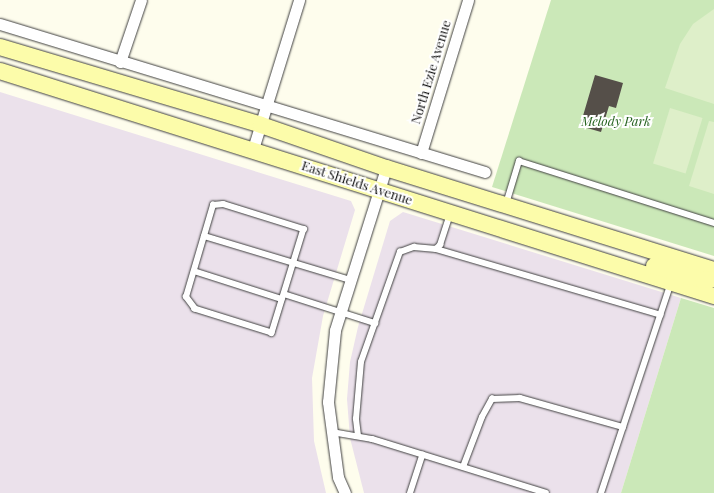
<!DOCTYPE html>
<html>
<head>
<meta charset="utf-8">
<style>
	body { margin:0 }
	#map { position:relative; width:714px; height:493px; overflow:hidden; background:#fefded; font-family:"Playfair Display",serif }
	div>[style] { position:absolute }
	.industrial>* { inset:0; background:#ebe1eb }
	.green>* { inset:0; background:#cbe8b8 }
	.pitch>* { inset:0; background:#deefc9; transform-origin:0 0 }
	.building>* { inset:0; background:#554f49 }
	.roads { filter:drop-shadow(0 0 1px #404040) drop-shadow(0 0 1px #404040) }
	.lane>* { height:5.5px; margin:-2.75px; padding:0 2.75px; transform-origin:2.75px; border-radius:2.75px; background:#fff }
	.street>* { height:11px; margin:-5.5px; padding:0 5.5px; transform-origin:5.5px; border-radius:5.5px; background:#fff }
	.secondary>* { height:16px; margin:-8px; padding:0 8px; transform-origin:8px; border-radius:8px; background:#fcfcaa }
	span { translate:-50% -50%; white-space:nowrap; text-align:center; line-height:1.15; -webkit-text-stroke:4px #fff; paint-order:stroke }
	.street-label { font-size:13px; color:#0d0d0d }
	.park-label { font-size:13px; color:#25621f; font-style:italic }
</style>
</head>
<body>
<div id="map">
	<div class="industrial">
		<div style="clip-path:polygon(0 92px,351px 201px,355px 210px,323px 316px,312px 378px,314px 441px,326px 493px,0 493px)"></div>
		<div style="clip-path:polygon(403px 212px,681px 298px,621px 493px,364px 493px,350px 438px,347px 399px,350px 362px,358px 327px,390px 221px)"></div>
	</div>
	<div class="green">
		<div style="clip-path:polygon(551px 0,714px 0,714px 256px,492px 187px)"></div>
		<div style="clip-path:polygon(681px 298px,714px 308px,714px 493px,621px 493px)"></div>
	</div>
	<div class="pitch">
		<div style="clip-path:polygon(714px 9px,714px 104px,665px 88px,680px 44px,693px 24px)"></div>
		<div style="left:670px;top:108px;width:34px;height:58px;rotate:17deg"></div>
		<div style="clip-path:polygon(709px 121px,714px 122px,714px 194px,689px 186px)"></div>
	</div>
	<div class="building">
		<div style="clip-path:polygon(595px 75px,623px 83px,616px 108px,609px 106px,601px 132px,580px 126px)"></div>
	</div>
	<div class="roads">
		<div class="lane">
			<div style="left:223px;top:204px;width:85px;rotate:17.2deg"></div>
			<div style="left:304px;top:229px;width:109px;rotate:107.1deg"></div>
			<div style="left:272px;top:333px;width:81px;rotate:-162.7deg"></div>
			<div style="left:195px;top:309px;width:15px;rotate:-127deg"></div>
			<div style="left:186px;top:297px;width:96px;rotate:-73.6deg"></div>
			<div style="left:213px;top:205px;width:10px;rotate:-6deg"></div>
			<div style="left:506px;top:204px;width:45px;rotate:-73.2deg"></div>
			<div style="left:519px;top:161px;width:205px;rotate:17.6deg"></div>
			<div style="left:204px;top:236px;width:153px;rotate:16.7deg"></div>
			<div style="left:436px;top:249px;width:234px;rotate:16.3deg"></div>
			<div style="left:194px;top:271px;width:92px;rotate:17.7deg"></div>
			<div style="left:284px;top:294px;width:96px;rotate:17.7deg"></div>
			<div style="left:332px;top:432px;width:41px;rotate:9.9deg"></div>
			<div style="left:372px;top:439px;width:182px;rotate:17.2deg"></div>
			<div style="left:358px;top:436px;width:17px;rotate:-97deg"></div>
			<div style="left:356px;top:419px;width:57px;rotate:-85deg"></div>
			<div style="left:361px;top:362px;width:117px;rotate:-70.5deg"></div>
			<div style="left:400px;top:252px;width:15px;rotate:-20deg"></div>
			<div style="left:414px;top:247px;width:22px;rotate:5deg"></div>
			<div style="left:436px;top:249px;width:6px;rotate:-45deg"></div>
			<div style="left:440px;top:245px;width:33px;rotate:-72deg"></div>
			<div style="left:463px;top:467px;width:53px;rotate:-69.2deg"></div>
			<div style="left:482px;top:417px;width:21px;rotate:-61deg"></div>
			<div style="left:492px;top:399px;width:28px;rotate:-2deg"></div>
			<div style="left:520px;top:398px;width:107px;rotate:15.7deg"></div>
			<div style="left:410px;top:493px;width:40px;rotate:-72deg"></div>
			<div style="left:601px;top:493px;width:219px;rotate:-71.6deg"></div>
		</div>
		<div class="street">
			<div style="left:0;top:24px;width:507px;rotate:16.97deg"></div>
			<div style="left:120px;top:62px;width:65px;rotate:-71.3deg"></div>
			<div style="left:253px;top:149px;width:156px;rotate:-72.8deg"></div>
			<div style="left:421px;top:153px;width:160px;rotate:-72.9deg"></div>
			<div style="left:345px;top:493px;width:17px;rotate:-114deg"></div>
			<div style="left:338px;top:477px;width:76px;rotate:-97.6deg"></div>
			<div style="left:328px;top:402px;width:72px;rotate:-84.4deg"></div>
			<div style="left:335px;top:330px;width:170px;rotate:-72.5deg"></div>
		</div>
		<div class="secondary">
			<div style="left:0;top:47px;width:272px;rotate:16.6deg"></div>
			<div style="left:261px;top:125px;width:132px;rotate:19deg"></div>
			<div style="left:386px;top:168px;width:343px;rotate:17.3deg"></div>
			<div style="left:0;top:71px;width:749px;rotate:17.49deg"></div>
			<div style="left:654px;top:266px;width:51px;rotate:15.9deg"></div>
			<div style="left:703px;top:280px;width:11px;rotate:-5deg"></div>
		</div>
	</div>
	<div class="street-label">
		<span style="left:431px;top:72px;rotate:-73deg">North Ezie Avenue</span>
		<span style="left:357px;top:183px;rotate:18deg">East Shields Avenue</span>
	</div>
	<div class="park-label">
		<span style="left:616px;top:121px">Melody Park</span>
	</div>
</div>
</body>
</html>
